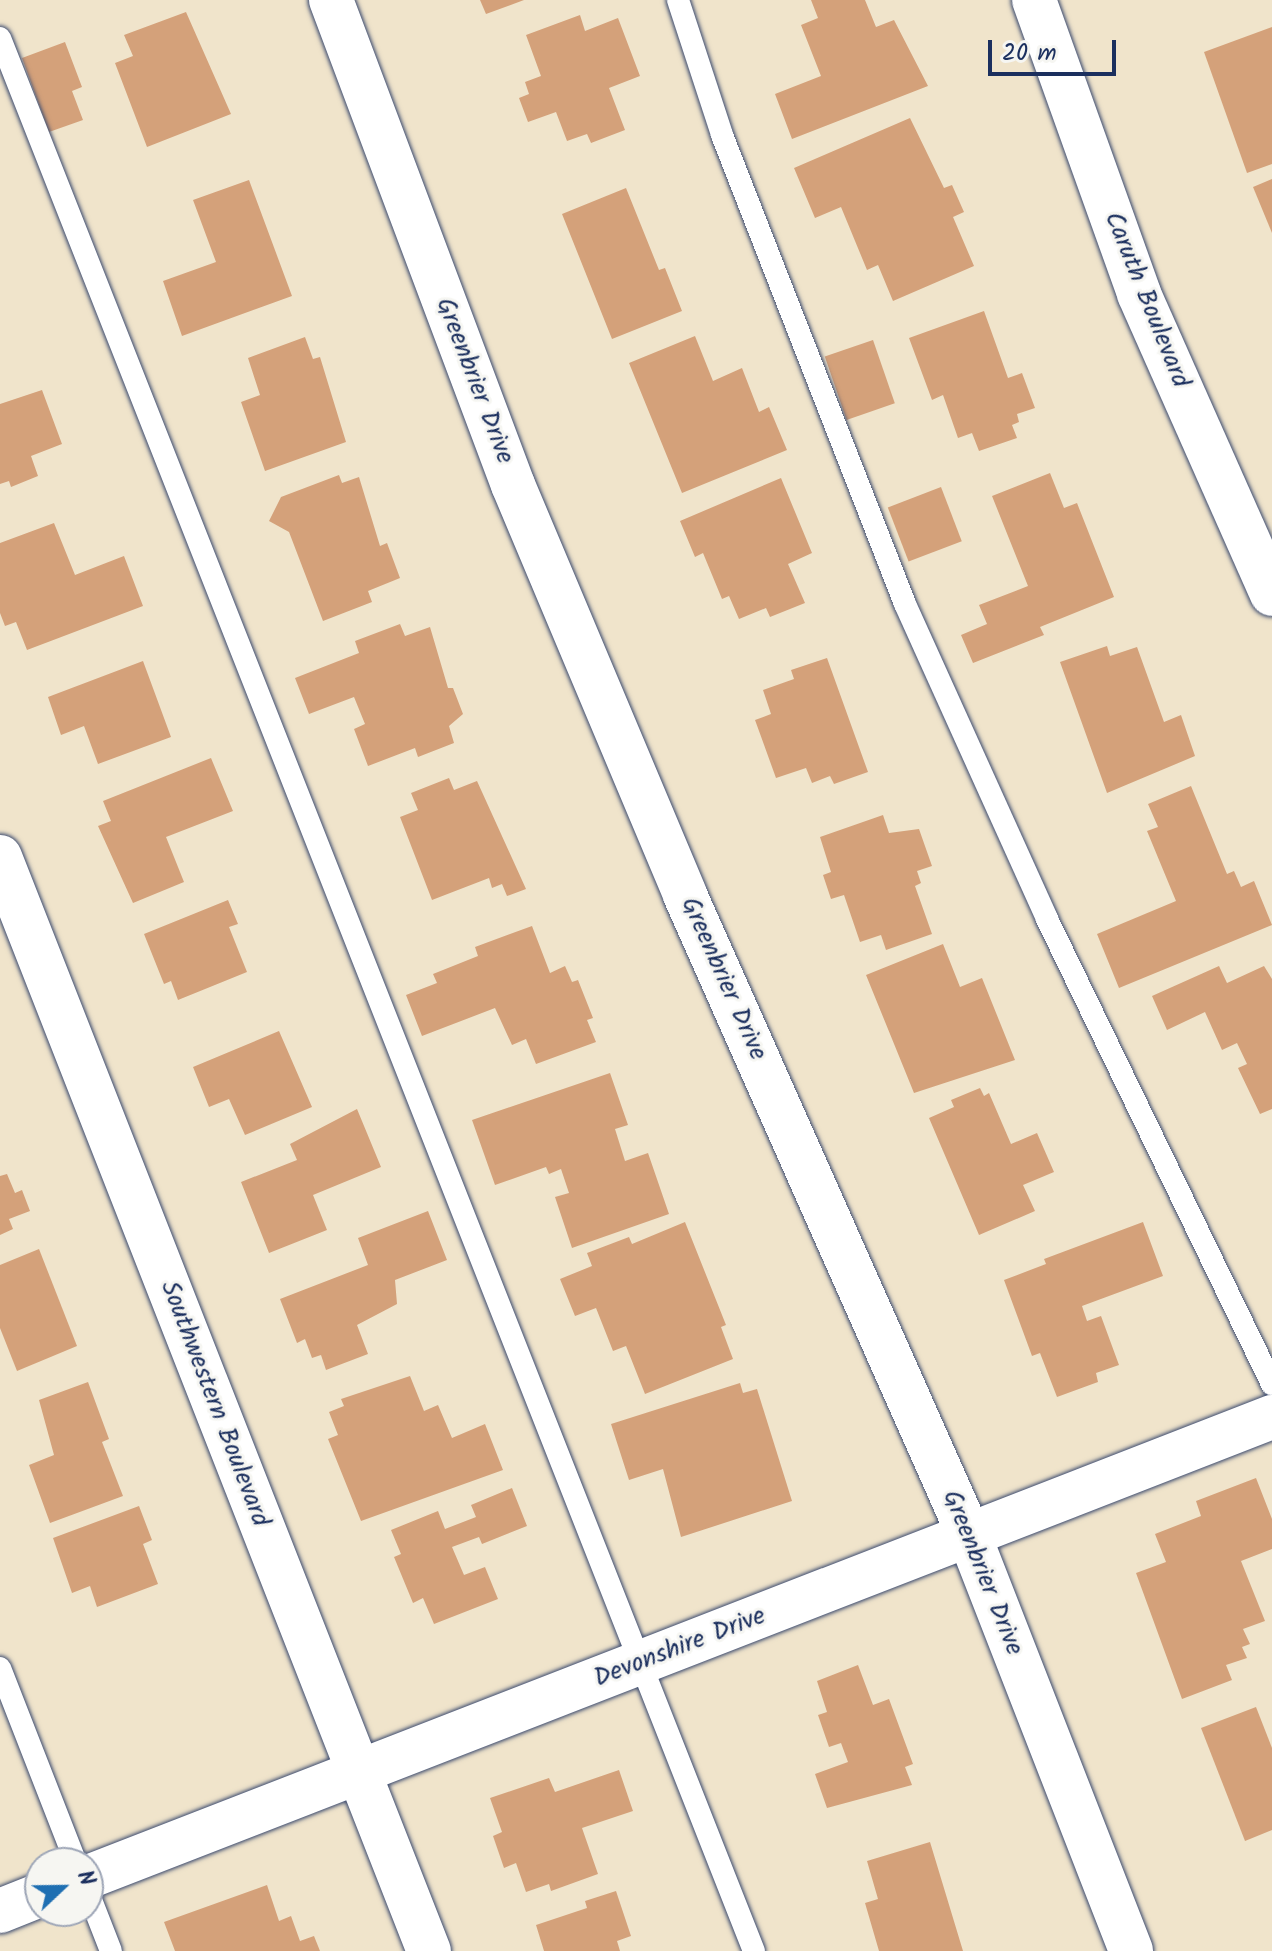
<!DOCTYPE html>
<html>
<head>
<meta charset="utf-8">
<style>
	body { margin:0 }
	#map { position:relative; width:1272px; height:1951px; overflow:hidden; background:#f0e4cb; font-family:Kalam,sans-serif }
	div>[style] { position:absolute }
	.building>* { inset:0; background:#d4a17a; transform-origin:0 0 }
	.roads { filter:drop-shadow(0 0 2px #3b4a6e) drop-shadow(0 0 2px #3b4a6e) }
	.lane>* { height:22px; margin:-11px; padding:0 11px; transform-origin:11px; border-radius:11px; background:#fff }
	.street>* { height:44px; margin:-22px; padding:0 22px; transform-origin:22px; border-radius:22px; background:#fff }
	.secondary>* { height:44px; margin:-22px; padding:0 22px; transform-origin:22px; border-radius:22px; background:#fff }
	span { translate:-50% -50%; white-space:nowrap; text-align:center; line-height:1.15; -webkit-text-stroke:6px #f6f6f2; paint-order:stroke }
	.street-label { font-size:26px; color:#1b2f5e }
	.north { position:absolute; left:24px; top:1847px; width:80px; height:80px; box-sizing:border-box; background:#f6f6f2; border:2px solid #9ea6b7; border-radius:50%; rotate:68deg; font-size:22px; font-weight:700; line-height:32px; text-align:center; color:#1b2f5e }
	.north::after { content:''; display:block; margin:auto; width:28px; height:36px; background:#1f6fb2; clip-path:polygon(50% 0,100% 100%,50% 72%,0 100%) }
	.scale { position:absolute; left:988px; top:40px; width:128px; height:36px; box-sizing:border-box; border:4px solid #1b2f5e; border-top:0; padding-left:10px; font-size:24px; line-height:28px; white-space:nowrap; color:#1b2f5e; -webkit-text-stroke:6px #f6f6f2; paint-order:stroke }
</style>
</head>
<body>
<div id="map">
	<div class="building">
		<div style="clip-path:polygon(480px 0,524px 0,486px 14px)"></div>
		<div style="clip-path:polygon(811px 0,865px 0,876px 27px,894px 20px,928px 86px,792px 139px,775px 94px,821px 76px,801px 25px,818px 18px)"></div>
		<div style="clip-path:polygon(186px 12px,231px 114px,147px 147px,115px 63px,133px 56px,124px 35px)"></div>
		<div style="clip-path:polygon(580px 15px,585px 31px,618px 18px,640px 76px,609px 88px,625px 130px,591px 143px,587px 134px,567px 141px,556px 112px,528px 122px,519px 98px,529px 94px,525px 82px,541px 76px,526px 35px)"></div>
		<div style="clip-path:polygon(1272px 27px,1272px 164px,1247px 173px,1204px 52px)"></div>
		<div style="clip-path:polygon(65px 42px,82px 87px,72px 91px,83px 120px,49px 132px,22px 58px)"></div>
		<div style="clip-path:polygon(910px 118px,944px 188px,952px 185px,964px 212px,953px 217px,974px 266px,893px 301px,878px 265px,867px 270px,841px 207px,815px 218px,794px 168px)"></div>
		<div style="clip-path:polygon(1272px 179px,1272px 233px,1253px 187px)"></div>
		<div style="clip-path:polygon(249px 180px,292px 296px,182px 336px,163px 281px,216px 262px,193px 200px)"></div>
		<div style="clip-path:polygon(626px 188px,659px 270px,665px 268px,682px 311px,612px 339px,562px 214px)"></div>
		<div style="clip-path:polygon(984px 311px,1008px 378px,1022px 373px,1035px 408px,1017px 414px,1019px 422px,1012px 425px,1017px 438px,979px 451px,972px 433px,958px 438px,943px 395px,932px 400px,909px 338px)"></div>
		<div style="clip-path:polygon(695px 336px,713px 381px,742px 368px,759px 412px,769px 407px,787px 450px,682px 493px,629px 363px)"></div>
		<div style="clip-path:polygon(305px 337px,313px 359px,320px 357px,346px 442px,265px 471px,241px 402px,260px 395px,248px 358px)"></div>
		<div style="left:873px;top:340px;width:67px;height:51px;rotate:71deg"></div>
		<div style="clip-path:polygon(42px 390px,62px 444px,31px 456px,38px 476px,11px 487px,9px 481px,0 484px,0 404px)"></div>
		<div style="clip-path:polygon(1050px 473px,1064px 508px,1077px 503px,1114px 597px,1040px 627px,1044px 635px,973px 663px,961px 635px,987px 624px,979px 605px,1028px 586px,992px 496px)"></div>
		<div style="clip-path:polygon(339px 475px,342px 483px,359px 477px,380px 546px,387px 543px,400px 578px,368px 591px,372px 602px,323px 621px,289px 532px,269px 521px,281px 497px)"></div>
		<div style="clip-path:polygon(781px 478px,812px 553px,788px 564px,805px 603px,770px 617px,766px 608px,739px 619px,729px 596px,722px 599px,703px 553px,695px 557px,680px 521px)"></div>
		<div style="left:941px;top:487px;width:58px;height:57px;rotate:69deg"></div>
		<div style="clip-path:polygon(54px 523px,75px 575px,124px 556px,143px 606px,27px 650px,16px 622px,5px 626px,0 613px,0 543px)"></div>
		<div style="clip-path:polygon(400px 624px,405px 636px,430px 627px,448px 688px,453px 688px,463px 714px,449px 726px,454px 743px,418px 757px,415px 748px,368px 766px,354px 729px,365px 724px,354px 697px,309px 714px,295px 678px,359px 653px,355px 641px)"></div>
		<div style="clip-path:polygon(1107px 646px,1110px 656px,1137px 647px,1164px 722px,1181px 715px,1195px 756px,1107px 793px,1060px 662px)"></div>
		<div style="clip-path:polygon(827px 658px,868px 772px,834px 784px,830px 776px,812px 783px,806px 768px,776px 778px,755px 720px,771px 714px,763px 690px,794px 679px,791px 670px)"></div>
		<div style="clip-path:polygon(143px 661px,171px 737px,98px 764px,84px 726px,61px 735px,48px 697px)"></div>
		<div style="clip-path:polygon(211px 758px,233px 811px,166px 837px,184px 882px,133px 903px,98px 826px,111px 821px,103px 801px)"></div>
		<div style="clip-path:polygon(449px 778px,454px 790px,477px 781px,526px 889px,507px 896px,502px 884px,492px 888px,489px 878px,432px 900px,400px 817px,418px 810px,411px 793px)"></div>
		<div style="clip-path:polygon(1191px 786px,1227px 874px,1234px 871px,1241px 887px,1254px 881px,1272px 925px,1119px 988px,1097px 934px,1176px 901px,1147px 831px,1158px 827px,1148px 804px)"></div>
		<div style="clip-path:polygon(883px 815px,889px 833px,919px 829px,932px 866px,917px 871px,921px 883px,915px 886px,932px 934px,886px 950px,881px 935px,860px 942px,844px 895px,831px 899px,823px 875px,831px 872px,820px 837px)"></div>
		<div style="clip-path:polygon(228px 900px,238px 924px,229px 927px,247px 972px,178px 1000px,171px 981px,164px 984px,144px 934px)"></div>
		<div style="clip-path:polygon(532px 926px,550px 973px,565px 966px,572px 982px,578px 980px,593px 1018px,587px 1020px,596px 1042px,536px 1064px,526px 1039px,512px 1045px,495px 1008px,422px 1036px,406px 995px,437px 983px,433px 974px,478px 956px,475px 947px)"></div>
		<div style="clip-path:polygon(943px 944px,960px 987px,982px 978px,1015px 1060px,914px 1093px,866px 975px)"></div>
		<div style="clip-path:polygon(1219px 966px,1227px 983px,1264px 966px,1272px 979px,1272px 1109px,1260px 1114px,1238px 1068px,1247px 1064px,1237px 1043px,1222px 1050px,1205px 1012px,1167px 1030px,1152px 996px)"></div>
		<div style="clip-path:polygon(279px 1031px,312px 1107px,245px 1135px,229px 1099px,209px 1107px,193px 1067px)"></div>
		<div style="clip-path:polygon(610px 1073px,628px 1125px,615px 1129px,625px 1161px,648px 1153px,669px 1214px,572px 1248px,555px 1197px,569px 1193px,561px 1169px,549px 1174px,546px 1167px,495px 1185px,472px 1120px)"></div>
		<div style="clip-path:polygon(980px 1088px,984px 1096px,989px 1093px,1011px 1144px,1037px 1133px,1054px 1172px,1023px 1185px,1035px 1211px,979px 1235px,929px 1118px,954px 1107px,951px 1100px)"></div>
		<div style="clip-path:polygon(357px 1109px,381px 1167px,313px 1195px,327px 1230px,269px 1253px,241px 1182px,297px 1160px,290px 1144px)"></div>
		<div style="clip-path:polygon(7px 1174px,15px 1193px,22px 1190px,30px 1211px,9px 1219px,13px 1229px,0 1235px,0 1176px)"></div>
		<div style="clip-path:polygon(428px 1211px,447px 1260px,395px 1280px,397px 1304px,357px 1325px,368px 1354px,326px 1370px,321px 1355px,312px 1358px,305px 1339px,297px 1343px,280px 1299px,368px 1265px,358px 1238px)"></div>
		<div style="clip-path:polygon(685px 1222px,726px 1325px,721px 1327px,733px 1359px,645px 1394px,626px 1346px,613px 1351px,596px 1308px,575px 1316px,560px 1279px,592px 1266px,587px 1253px,629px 1237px,632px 1244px)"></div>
		<div style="clip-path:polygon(1143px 1222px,1163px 1276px,1082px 1306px,1087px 1321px,1101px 1316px,1119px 1365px,1096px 1373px,1098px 1382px,1057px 1397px,1040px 1353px,1032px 1356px,1004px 1280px,1046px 1264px,1044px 1259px)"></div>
		<div style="clip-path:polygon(39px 1249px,77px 1346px,17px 1371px,0 1328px,0 1265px)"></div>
		<div style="clip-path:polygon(410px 1376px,424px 1411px,438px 1405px,452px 1438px,485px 1424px,503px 1470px,361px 1521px,328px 1439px,338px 1435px,329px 1412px,344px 1406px,341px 1399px)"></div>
		<div style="clip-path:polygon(88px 1382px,109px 1439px,102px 1442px,123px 1496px,50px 1523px,29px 1465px,54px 1455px,39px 1400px)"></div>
		<div style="clip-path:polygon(740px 1383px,743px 1393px,757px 1389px,792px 1501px,681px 1537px,663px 1469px,629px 1480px,611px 1424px)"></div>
		<div style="clip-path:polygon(1256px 1478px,1272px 1519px,1272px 1549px,1241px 1561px,1265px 1621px,1243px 1629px,1250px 1644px,1242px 1647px,1247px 1658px,1226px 1665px,1232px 1680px,1182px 1699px,1136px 1573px,1166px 1562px,1155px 1534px,1201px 1516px,1196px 1501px)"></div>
		<div style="clip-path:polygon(512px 1488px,527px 1526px,482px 1544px,479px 1537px,452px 1547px,464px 1575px,485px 1567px,498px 1599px,434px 1624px,423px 1598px,413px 1603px,394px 1557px,401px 1554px,391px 1530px,438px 1511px,445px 1529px,476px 1517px,471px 1505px)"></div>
		<div style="clip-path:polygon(139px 1506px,152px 1540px,143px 1544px,158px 1584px,97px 1607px,90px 1586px,72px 1593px,53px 1538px)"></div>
		<div style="clip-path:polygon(858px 1665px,873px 1705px,889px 1699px,913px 1764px,905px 1767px,912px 1785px,827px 1808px,815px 1774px,848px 1762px,841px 1743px,829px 1747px,818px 1715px,827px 1712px,817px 1681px)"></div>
		<div style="clip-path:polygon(1256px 1707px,1272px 1748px,1272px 1830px,1245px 1841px,1201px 1728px)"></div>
		<div style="clip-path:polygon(619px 1770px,633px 1811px,582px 1828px,598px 1874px,551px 1891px,549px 1884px,526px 1892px,516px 1863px,504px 1868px,493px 1836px,502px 1832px,490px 1798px,549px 1778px,555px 1792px)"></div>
		<div style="clip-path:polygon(930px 1842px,963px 1951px,879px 1951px,865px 1903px,878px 1899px,867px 1861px)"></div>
		<div style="clip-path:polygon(267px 1885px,279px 1921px,291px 1916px,300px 1941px,314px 1936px,320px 1951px,175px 1951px,164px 1922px)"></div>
		<div style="clip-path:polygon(616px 1891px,631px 1936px,617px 1941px,620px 1951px,544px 1951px,536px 1925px,587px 1908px,585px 1901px)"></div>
	</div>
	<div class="roads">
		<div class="lane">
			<div style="left:678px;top:0;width:142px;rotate:71.9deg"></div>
			<div style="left:722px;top:135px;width:503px;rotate:68.68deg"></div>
			<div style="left:905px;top:604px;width:346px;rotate:65.7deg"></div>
			<div style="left:1047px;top:919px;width:517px;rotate:64.18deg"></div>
			<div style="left:0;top:38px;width:2056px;rotate:68.49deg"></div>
			<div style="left:0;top:1668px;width:209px;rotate:68.7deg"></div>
			<div style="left:88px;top:1892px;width:63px;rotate:68.7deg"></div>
		</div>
		<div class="street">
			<div style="left:331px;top:0;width:518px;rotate:69.43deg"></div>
			<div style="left:513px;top:485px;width:445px;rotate:67.2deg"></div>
			<div style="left:685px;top:895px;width:700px;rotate:66.07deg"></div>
			<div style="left:969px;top:1535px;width:446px;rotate:68.7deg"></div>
			<div style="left:1034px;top:0;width:312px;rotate:70.3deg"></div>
			<div style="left:1139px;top:294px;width:328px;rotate:66.1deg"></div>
			<div style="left:0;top:857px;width:1175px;rotate:68.59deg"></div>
		</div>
		<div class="secondary">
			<div style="left:88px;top:1877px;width:1270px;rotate:-21.23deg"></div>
			<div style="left:0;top:1911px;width:43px;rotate:-21.8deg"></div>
		</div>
	</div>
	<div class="street-label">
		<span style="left:1146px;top:300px;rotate:68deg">Caruth Boulevard</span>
		<span style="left:474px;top:381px;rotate:69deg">Greenbrier Drive</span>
		<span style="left:723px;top:979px;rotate:66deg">Greenbrier Drive</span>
		<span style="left:214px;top:1404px;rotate:69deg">Southwestern Boulevard</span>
		<span style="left:982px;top:1573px;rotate:68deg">Greenbrier Drive</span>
		<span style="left:680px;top:1648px;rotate:-21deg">Devonshire Drive</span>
	</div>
	<div class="north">N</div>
	<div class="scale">20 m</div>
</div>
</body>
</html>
